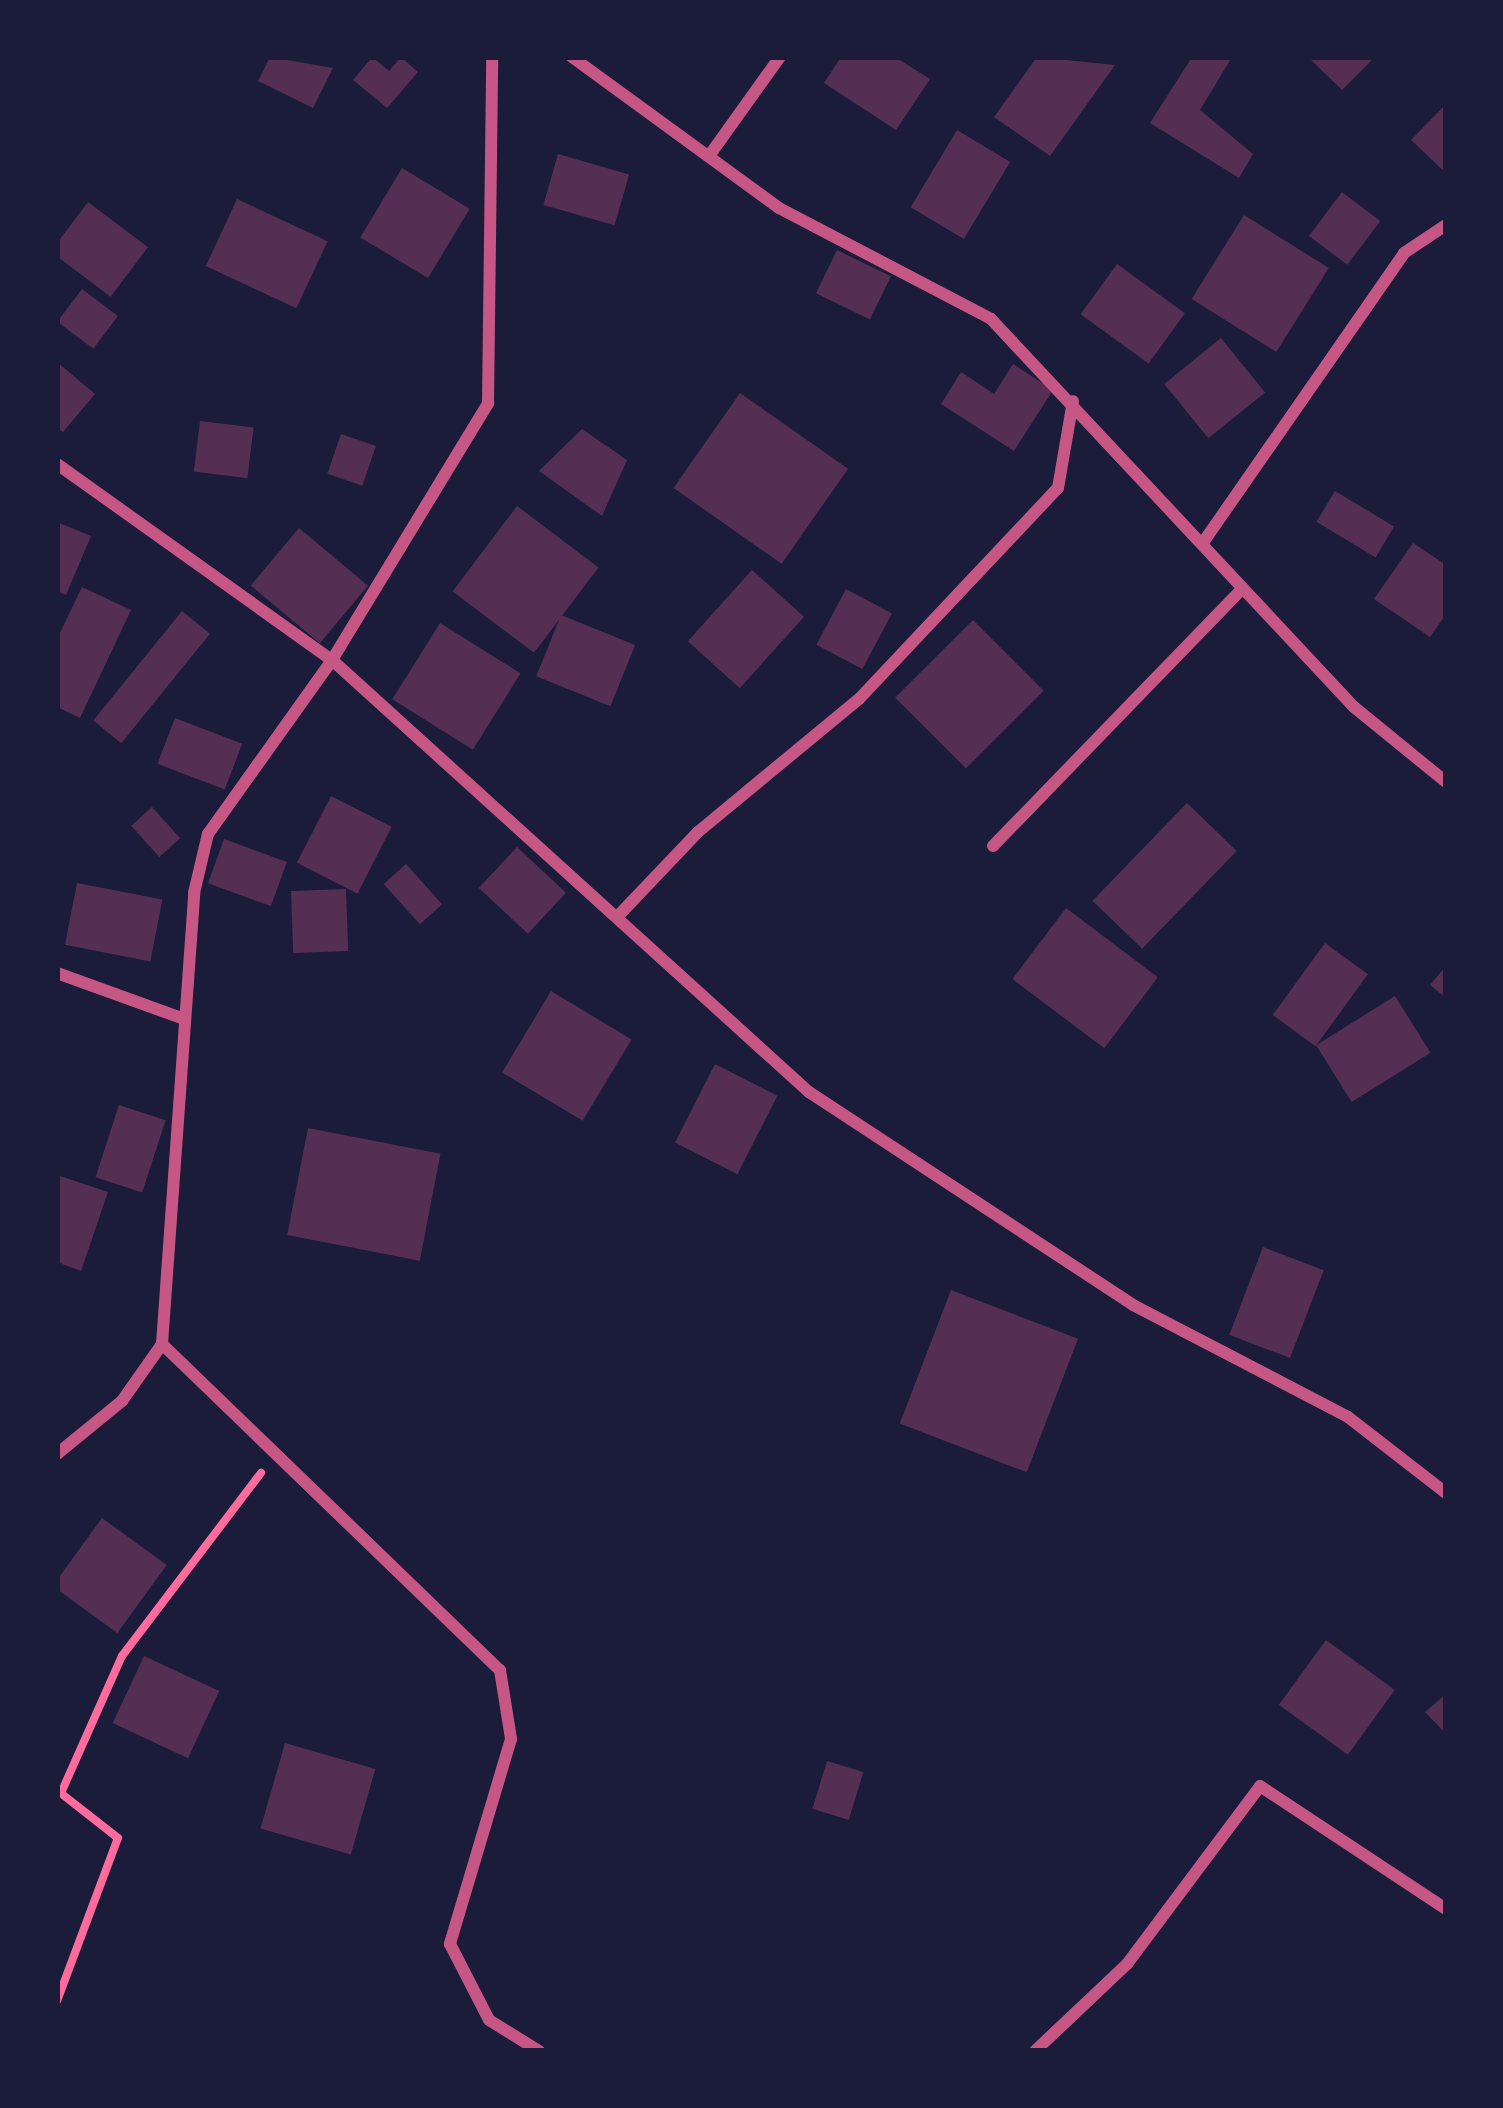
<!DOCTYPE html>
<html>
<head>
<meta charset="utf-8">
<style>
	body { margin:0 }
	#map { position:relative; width:1503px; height:2108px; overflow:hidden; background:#1b1b3a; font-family:"Titillium Web",sans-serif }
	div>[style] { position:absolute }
	.building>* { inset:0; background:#542f53; transform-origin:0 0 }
	.path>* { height:8px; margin:-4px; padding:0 4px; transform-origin:4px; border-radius:4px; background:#ff6b9d }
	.minor>* { height:12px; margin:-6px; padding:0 6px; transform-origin:6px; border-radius:6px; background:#c65784 }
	span { translate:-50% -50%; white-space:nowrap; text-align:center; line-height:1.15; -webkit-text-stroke:12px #1b1b3a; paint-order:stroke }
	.frame { position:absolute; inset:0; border:60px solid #1b1b3a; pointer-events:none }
</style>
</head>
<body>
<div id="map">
	<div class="building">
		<div style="clip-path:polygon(270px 57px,333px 68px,313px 108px,258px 81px)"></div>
		<div style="clip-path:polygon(372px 57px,389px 71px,401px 57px,418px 72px,387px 108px,353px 80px)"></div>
		<div style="clip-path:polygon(841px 57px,895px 57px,930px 79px,896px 130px,824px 83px)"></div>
		<div style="clip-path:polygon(1037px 57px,1115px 65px,1050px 156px,994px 117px)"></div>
		<div style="clip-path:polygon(1192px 57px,1232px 57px,1200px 110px,1253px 154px,1239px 178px,1150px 123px)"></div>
		<div style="clip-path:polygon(1308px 57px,1375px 57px,1342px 90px)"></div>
		<div style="clip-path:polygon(1446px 104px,1446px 173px,1411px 140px)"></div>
		<div style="left:957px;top:130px;width:62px;height:90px;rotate:31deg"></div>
		<div style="left:558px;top:154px;width:74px;height:53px;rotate:16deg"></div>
		<div style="left:402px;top:168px;width:79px;height:81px;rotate:31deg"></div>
		<div style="left:1342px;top:192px;width:48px;height:55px;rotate:37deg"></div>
		<div style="left:237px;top:199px;width:100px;height:74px;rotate:25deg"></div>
		<div style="left:88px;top:202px;width:75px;height:62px;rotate:37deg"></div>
		<div style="left:1244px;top:215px;width:100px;height:99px;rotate:32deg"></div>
		<div style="left:837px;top:250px;width:60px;height:48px;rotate:26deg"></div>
		<div style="left:1117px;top:264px;width:84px;height:62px;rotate:36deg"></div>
		<div style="left:82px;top:289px;width:45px;height:41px;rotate:37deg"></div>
		<div style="left:1221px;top:338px;width:70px;height:73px;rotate:51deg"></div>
		<div style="clip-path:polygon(57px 362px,95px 394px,63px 432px,57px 428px)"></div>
		<div style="clip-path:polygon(1013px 364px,1053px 390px,1014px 451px,941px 404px,961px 372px,994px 394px)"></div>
		<div style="left:740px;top:393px;width:132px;height:116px;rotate:35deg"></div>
		<div style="left:200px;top:421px;width:54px;height:51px;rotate:7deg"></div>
		<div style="clip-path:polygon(582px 429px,627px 460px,602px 516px,539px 471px)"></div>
		<div style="left:341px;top:434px;width:37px;height:42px;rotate:19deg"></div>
		<div style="left:1335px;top:491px;width:69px;height:36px;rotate:31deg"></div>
		<div style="left:517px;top:506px;width:102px;height:107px;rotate:37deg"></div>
		<div style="clip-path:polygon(57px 522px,91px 536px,66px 595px,57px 591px)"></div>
		<div style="left:299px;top:528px;width:90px;height:75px;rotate:40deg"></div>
		<div style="clip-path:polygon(1413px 543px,1446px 565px,1446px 614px,1430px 637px,1374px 599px)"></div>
		<div style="left:752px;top:570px;width:70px;height:96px;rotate:42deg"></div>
		<div style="clip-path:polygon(82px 587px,131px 610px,80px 718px,57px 707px,57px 639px)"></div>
		<div style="left:846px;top:589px;width:52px;height:63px;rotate:28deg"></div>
		<div style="left:182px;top:611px;width:36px;height:141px;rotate:39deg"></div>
		<div style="left:561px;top:615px;width:80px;height:66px;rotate:22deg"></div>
		<div style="left:973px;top:620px;width:100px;height:110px;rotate:45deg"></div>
		<div style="left:440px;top:623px;width:95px;height:90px;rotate:32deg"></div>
		<div style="left:175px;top:718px;width:72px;height:49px;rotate:21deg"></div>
		<div style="left:331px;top:796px;width:68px;height:75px;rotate:27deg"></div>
		<div style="left:1187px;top:803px;width:69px;height:136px;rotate:44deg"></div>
		<div style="left:152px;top:807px;width:42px;height:28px;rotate:48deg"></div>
		<div style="left:224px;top:839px;width:67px;height:47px;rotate:20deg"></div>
		<div style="left:517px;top:847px;width:67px;height:56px;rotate:43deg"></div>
		<div style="left:406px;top:864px;width:54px;height:30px;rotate:48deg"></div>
		<div style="left:77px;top:883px;width:87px;height:63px;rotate:11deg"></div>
		<div style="left:346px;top:889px;width:62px;height:55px;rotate:88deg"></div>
		<div style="left:1066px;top:908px;width:115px;height:89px;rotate:37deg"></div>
		<div style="left:1325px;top:943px;width:53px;height:89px;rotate:36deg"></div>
		<div style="clip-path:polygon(1446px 966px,1446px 998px,1430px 985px)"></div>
		<div style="left:551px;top:991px;width:94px;height:95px;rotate:31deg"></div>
		<div style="left:1395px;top:996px;width:67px;height:93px;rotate:58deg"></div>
		<div style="left:715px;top:1064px;width:70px;height:88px;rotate:27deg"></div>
		<div style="left:119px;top:1105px;width:49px;height:76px;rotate:18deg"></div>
		<div style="left:308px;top:1128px;width:135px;height:109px;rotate:11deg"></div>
		<div style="clip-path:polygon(57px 1175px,108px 1192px,81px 1271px,57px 1262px)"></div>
		<div style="left:1263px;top:1247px;width:65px;height:94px;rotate:21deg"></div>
		<div style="left:951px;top:1290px;width:136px;height:143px;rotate:21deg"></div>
		<div style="left:102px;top:1518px;width:80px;height:84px;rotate:36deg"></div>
		<div style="left:1326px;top:1640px;width:85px;height:80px;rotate:36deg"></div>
		<div style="left:144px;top:1656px;width:83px;height:74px;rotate:25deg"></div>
		<div style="clip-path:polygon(1446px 1694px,1446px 1734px,1425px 1712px)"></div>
		<div style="left:285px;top:1743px;width:94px;height:89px;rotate:16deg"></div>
		<div style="left:827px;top:1761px;width:38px;height:50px;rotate:17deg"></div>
	</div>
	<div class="path">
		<div style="left:61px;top:1793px;width:150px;rotate:-66deg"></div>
		<div style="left:122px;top:1656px;width:230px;rotate:-52.8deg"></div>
		<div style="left:57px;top:2001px;width:174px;rotate:-69.5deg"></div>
		<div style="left:118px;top:1838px;width:76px;rotate:-141.9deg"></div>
	</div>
	<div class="minor">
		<div style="left:572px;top:57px;width:256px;rotate:36.1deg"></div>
		<div style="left:779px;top:208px;width:239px;rotate:27.6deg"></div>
		<div style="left:991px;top:319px;width:531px;rotate:46.91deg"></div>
		<div style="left:1354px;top:707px;width:119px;rotate:39.2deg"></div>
		<div style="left:709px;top:156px;width:122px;rotate:-54.4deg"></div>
		<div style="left:57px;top:464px;width:338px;rotate:35.5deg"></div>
		<div style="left:332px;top:660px;width:644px;rotate:42.17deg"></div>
		<div style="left:809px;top:1092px;width:388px;rotate:33.3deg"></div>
		<div style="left:1133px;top:1305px;width:242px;rotate:27.5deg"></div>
		<div style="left:1348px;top:1417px;width:124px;rotate:37.8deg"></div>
		<div style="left:1202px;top:544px;width:354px;rotate:-55.2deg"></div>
		<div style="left:1404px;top:253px;width:50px;rotate:-33.7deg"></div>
		<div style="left:993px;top:846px;width:359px;rotate:-45.9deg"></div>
		<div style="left:619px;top:915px;width:115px;rotate:-46.4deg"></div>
		<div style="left:698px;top:832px;width:209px;rotate:-39.6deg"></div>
		<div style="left:859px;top:699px;width:290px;rotate:-46.7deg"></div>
		<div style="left:1058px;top:488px;width:88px;rotate:-80.2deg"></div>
		<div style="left:57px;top:973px;width:135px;rotate:19.9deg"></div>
		<div style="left:162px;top:1344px;width:470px;rotate:44deg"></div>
		<div style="left:500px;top:1670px;width:70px;rotate:80.9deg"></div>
		<div style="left:511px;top:1739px;width:214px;rotate:106.6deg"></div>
		<div style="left:450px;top:1944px;width:85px;rotate:62.8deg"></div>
		<div style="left:489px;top:2020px;width:59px;rotate:31.8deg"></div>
		<div style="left:57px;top:1454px;width:84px;rotate:-39.2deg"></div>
		<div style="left:122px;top:1401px;width:70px;rotate:-54.9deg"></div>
		<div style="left:162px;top:1344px;width:452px;rotate:-85.9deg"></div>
		<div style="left:194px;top:893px;width:61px;rotate:-76.7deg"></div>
		<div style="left:208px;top:834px;width:214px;rotate:-54.5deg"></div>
		<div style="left:332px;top:660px;width:301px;rotate:-58.7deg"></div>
		<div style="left:488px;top:403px;width:346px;rotate:-89.3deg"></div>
		<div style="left:1035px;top:2051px;width:127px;rotate:-43.4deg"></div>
		<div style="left:1127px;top:1964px;width:222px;rotate:-53.2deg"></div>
		<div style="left:1260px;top:1786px;width:223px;rotate:33.5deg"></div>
	</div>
	<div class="frame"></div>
</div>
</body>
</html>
